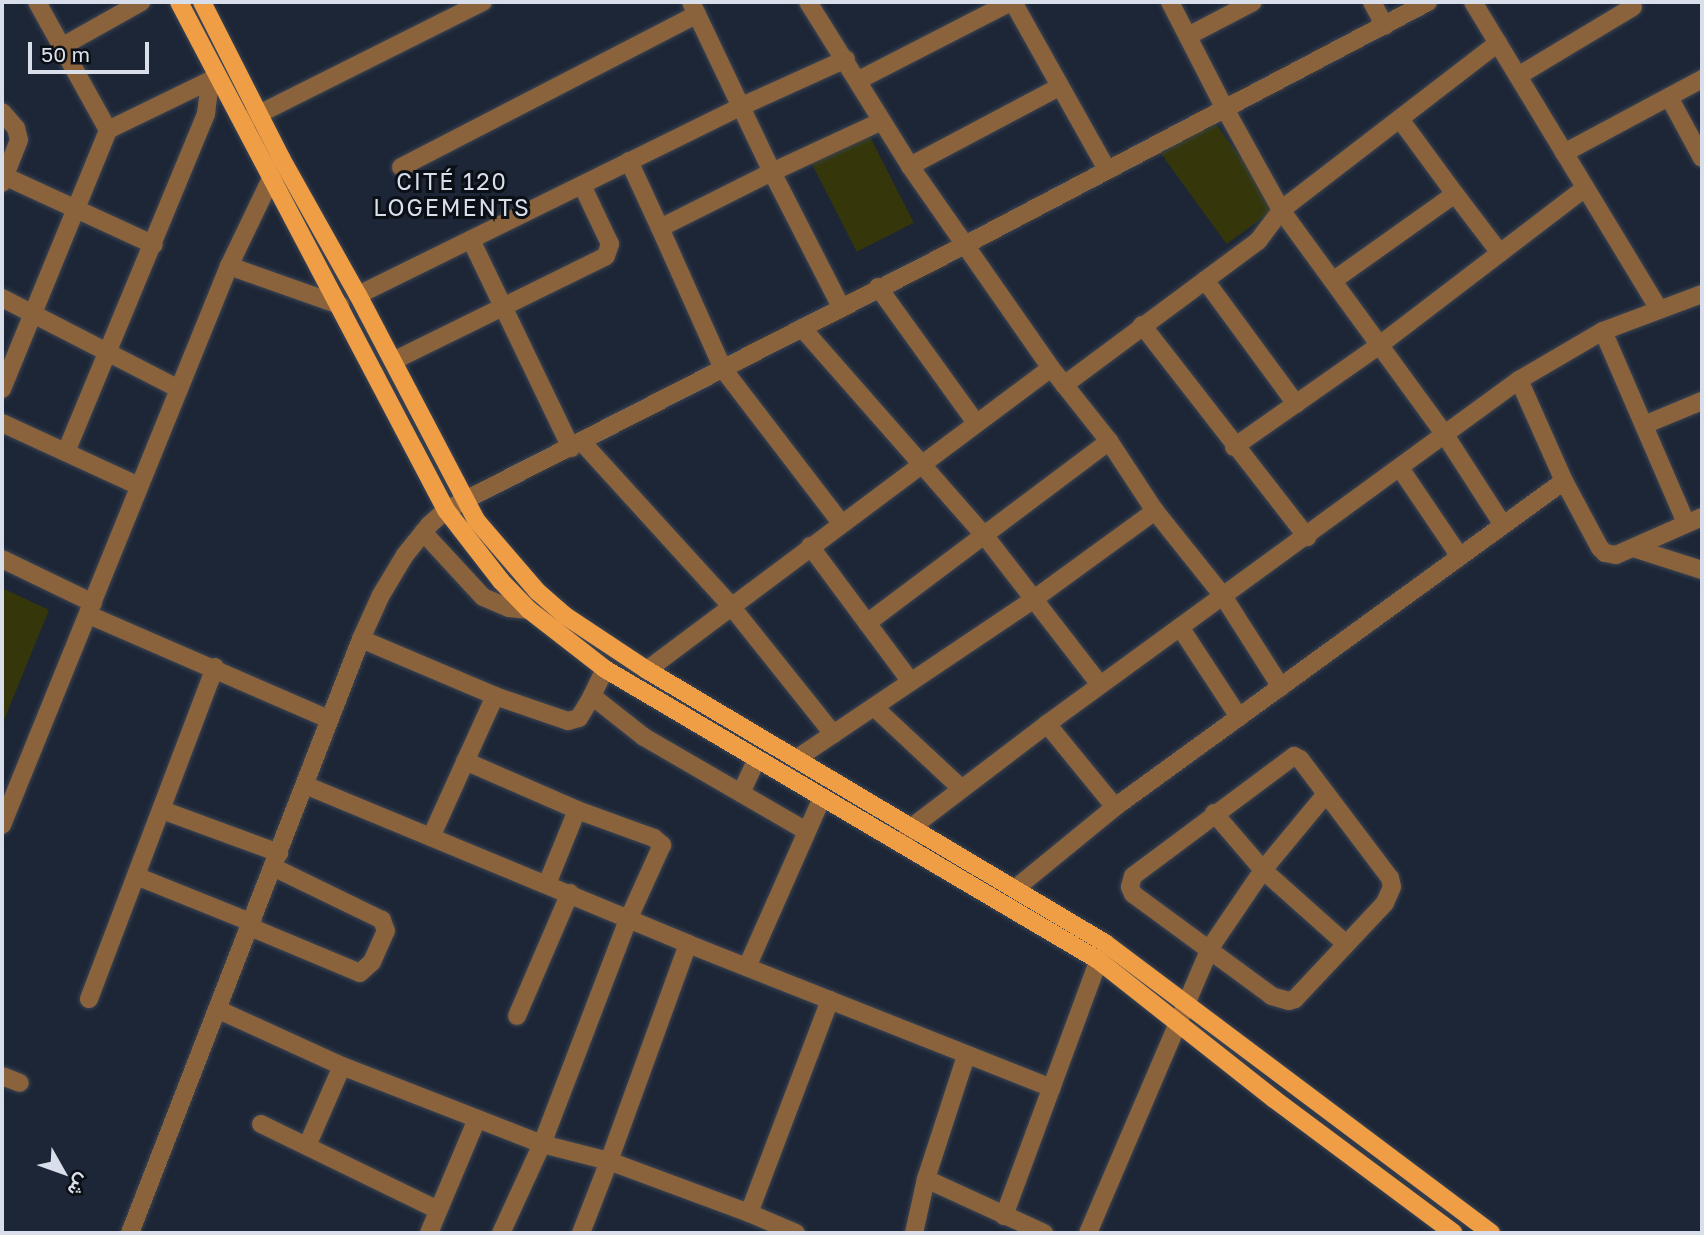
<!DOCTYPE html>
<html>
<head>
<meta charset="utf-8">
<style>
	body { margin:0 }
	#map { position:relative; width:1704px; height:1235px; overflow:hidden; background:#1d2636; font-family:"Golos Text",Vazirmatn,sans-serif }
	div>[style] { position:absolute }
	.green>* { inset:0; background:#35370b; transform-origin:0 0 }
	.roads { filter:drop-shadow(0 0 2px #3b4453) drop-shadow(0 0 2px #3b4453) }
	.minor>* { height:18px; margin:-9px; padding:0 9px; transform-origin:9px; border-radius:9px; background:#8a633c }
	.major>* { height:18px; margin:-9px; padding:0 9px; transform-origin:9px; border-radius:9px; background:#f09e45 }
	span { translate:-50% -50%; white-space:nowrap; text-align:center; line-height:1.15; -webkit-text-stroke:6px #0b0f16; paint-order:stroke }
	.neighbourhood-label { font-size:23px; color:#d9dfea; letter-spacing:2px }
	.frame { position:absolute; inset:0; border:4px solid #d9dfea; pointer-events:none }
	.north { position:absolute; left:28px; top:1137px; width:70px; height:70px; -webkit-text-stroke:5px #0b0f16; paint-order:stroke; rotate:130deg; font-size:19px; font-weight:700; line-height:28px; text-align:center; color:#d9dfea }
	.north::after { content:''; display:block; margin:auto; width:24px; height:32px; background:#d9dfea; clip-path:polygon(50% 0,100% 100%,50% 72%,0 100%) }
	.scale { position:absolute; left:28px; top:42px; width:121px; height:32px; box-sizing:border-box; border:4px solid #d9dfea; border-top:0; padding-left:9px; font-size:21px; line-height:24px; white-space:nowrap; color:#d9dfea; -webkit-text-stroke:5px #0b0f16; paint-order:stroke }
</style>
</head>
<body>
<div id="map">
	<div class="green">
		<div style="left:1211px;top:117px;width:112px;height:62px;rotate:54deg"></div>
		<div style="left:867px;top:131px;width:103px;height:64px;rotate:63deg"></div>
		<div style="clip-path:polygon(2px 588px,49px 610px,2px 725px)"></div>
	</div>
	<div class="roads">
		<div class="minor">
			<div style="left:37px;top:2px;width:146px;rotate:61deg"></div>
			<div style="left:691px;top:2px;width:188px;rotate:64.5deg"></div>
			<div style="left:772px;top:172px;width:152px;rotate:62.9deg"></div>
			<div style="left:808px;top:2px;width:193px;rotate:58.1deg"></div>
			<div style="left:910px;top:166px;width:246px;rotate:55.1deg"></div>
			<div style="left:1051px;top:368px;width:93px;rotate:51.5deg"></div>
			<div style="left:1109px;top:441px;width:84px;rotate:56.7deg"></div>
			<div style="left:1155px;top:511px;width:109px;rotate:51.3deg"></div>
			<div style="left:1223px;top:596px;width:108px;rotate:57.5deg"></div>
			<div style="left:1013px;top:2px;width:190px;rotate:60.7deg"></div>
			<div style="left:1170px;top:2px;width:118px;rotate:62.8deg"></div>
			<div style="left:1224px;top:107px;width:118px;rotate:61deg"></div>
			<div style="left:1281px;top:210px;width:278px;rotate:53.9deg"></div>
			<div style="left:1445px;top:435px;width:107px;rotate:57.2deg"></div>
			<div style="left:1372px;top:2px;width:27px;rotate:62deg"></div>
			<div style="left:1473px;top:2px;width:359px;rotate:58.8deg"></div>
			<div style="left:1188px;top:36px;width:73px;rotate:-27.6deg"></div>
			<div style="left:63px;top:46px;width:90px;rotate:-29.4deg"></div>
			<div style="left:1518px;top:76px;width:134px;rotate:-31deg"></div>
			<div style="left:859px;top:80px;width:171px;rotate:-27.2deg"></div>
			<div style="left:1669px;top:97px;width:69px;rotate:61.6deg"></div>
			<div style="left:2px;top:112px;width:21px;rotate:49deg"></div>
			<div style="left:16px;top:128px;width:12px;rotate:76deg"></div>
			<div style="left:19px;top:140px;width:46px;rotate:111.6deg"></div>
			<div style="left:247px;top:120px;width:264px;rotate:-26.6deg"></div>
			<div style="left:1564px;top:153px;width:157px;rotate:-28.2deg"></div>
			<div style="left:629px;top:161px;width:74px;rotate:65.2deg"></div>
			<div style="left:660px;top:228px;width:125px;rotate:-26.6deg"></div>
			<div style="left:772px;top:172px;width:121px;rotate:-24.9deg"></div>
			<div style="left:910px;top:166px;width:169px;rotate:-27.9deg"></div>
			<div style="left:401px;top:167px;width:333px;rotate:-27.3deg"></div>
			<div style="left:2px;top:175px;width:167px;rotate:24.7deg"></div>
			<div style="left:1455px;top:194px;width:74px;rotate:52.7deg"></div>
			<div style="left:660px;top:228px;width:154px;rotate:65.9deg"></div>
			<div style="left:723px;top:369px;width:194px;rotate:52.5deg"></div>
			<div style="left:471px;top:240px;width:231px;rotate:64.3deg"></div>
			<div style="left:229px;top:266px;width:118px;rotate:19.4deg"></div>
			<div style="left:1205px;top:280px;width:154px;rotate:53.7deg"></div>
			<div style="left:1334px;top:280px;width:148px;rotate:-35.4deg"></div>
			<div style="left:1455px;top:194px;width:93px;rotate:-126.3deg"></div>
			<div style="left:878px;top:287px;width:168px;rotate:54.2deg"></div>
			<div style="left:358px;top:295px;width:428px;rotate:-26.2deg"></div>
			<div style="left:742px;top:106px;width:114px;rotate:-24.3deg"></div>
			<div style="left:2px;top:298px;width:199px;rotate:27.2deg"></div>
			<div style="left:1142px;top:325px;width:269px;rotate:52.1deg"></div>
			<div style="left:802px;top:328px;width:277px;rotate:48.7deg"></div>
			<div style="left:985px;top:536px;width:188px;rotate:52.3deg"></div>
			<div style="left:1603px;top:331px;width:209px;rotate:66.6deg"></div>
			<div style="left:393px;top:361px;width:237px;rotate:-26.2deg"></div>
			<div style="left:606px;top:256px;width:13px;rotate:-72deg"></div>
			<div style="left:610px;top:244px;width:65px;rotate:-115.4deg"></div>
			<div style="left:1519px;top:380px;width:111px;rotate:66deg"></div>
			<div style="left:1564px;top:481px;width:76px;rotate:61.8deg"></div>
			<div style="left:1600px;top:548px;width:7px;rotate:45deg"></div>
			<div style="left:1605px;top:553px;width:11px;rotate:10deg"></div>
			<div style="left:1616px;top:555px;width:94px;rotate:-23.8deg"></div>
			<div style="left:1064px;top:385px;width:242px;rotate:-36.6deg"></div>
			<div style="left:1258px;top:241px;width:39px;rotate:-53deg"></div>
			<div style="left:1281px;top:210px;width:274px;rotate:-37.6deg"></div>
			<div style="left:2px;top:389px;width:280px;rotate:-67.7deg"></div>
			<div style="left:108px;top:130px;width:121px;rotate:-25.9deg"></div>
			<div style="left:2px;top:423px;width:151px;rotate:24.7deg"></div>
			<div style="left:1644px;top:425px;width:63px;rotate:-22.5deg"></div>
			<div style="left:582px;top:442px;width:222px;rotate:47.7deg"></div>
			<div style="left:731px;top:606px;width:164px;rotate:51.4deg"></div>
			<div style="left:1234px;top:447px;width:179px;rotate:-35deg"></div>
			<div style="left:1381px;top:344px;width:257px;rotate:-37.4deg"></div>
			<div style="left:66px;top:452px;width:366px;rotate:-67.5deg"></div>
			<div style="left:206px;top:114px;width:34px;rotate:-83deg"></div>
			<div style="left:1400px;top:468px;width:105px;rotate:55.9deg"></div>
			<div style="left:423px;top:532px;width:88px;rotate:47.3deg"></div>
			<div style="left:483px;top:597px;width:28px;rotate:23deg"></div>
			<div style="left:509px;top:608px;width:20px;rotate:6deg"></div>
			<div style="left:810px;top:546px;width:169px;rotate:53.4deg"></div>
			<div style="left:1633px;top:548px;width:72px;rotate:17.7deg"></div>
			<div style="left:2px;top:559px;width:101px;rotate:25.8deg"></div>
			<div style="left:89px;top:615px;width:261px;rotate:23.5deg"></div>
			<div style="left:867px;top:623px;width:303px;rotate:-36.9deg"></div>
			<div style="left:1180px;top:627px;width:108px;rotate:56.8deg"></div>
			<div style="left:361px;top:639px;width:146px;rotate:23deg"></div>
			<div style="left:495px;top:696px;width:77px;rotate:18.9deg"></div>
			<div style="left:568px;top:721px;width:11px;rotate:-15deg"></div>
			<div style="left:579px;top:718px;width:26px;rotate:-59deg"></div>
			<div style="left:605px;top:669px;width:30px;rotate:116deg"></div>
			<div style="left:592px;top:696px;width:66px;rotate:38.3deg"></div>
			<div style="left:644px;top:737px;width:187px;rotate:30.1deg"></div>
			<div style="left:647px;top:670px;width:504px;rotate:-36.78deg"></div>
			<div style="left:874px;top:707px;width:120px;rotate:43deg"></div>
			<div style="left:1047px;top:724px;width:107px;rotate:50.7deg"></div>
			<div style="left:1294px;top:756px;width:7px;rotate:27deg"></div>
			<div style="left:1300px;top:759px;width:149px;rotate:52.9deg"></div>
			<div style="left:1390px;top:878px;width:9px;rotate:77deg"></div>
			<div style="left:1392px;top:887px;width:17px;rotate:114deg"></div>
			<div style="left:1385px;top:903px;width:132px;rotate:133.2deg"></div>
			<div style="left:1295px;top:999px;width:6px;rotate:162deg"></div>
			<div style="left:1289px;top:1001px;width:18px;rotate:-164deg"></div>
			<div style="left:1272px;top:996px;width:172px;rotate:-143.7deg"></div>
			<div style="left:1133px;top:894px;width:8px;rotate:-113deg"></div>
			<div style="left:1130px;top:887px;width:11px;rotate:-75deg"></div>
			<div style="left:1133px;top:876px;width:201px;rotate:-36.7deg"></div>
			<div style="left:796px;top:759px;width:287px;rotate:-33.9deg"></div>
			<div style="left:1034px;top:599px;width:150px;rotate:-36deg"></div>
			<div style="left:465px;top:761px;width:122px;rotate:23.6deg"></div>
			<div style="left:577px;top:810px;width:82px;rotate:20deg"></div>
			<div style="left:654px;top:838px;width:11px;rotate:41deg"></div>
			<div style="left:662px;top:845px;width:82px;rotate:114.4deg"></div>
			<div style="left:628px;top:920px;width:240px;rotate:111deg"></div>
			<div style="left:542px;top:1144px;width:98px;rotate:114.7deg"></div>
			<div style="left:305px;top:785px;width:415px;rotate:22.5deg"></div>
			<div style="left:688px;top:944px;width:391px;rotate:21.6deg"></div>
			<div style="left:741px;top:793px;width:38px;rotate:-65deg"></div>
			<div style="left:162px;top:810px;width:125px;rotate:20.2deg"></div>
			<div style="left:1214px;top:813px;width:75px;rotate:49.3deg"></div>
			<div style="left:1263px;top:870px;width:110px;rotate:41.7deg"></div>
			<div style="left:2px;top:825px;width:603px;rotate:-67.9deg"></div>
			<div style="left:229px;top:266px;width:120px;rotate:-64.3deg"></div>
			<div style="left:431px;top:837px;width:155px;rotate:-65.6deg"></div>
			<div style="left:906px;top:838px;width:13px;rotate:-61deg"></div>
			<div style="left:912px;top:827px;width:170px;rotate:-37.3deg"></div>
			<div style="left:1047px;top:724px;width:584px;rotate:-36.09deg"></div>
			<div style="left:1519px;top:380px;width:97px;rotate:-30.3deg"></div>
			<div style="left:1603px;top:331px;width:106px;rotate:-20.5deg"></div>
			<div style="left:136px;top:876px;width:126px;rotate:21.9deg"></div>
			<div style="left:547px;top:884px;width:80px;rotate:-67.9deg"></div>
			<div style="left:1016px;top:888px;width:128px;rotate:-39.3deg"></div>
			<div style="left:1115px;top:807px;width:555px;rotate:-35.98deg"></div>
			<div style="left:250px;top:927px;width:119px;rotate:22.7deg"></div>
			<div style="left:360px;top:973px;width:16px;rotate:-43deg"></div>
			<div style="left:372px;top:962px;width:34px;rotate:-66deg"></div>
			<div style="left:386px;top:931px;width:12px;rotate:-110deg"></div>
			<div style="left:382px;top:920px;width:121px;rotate:-154.1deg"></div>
			<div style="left:747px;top:967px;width:185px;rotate:-66.1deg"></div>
			<div style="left:89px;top:999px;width:355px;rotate:-69.2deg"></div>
			<div style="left:219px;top:1010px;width:135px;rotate:24.5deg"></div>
			<div style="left:342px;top:1066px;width:215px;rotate:21.3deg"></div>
			<div style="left:542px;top:1144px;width:69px;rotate:14.2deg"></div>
			<div style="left:609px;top:1161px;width:231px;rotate:-70deg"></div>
			<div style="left:517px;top:1016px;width:134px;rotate:-66.7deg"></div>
			<div style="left:2px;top:1076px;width:19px;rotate:21deg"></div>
			<div style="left:261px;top:1124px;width:197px;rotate:25.9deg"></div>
			<div style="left:307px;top:1146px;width:87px;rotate:-66.4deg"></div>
			<div style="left:926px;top:1179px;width:130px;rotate:24.6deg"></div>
			<div style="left:749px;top:1213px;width:228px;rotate:-69.2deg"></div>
			<div style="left:1004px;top:1216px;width:285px;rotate:-69.7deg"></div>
			<div style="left:130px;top:1233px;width:637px;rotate:-68.75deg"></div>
			<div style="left:361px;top:639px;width:48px;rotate:-65.6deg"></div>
			<div style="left:381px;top:595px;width:47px;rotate:-59deg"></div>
			<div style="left:405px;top:555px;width:38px;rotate:-51deg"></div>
			<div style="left:429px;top:525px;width:23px;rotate:-41deg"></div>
			<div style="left:446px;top:510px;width:583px;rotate:-27.05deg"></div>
			<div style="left:965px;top:245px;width:523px;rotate:-27.69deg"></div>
			<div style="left:429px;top:1233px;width:124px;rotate:-67.2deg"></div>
			<div style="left:581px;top:1233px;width:77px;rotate:-68.7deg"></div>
			<div style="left:609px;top:1161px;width:149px;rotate:20.4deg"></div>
			<div style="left:749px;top:1213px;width:51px;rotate:23.1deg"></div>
			<div style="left:914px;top:1233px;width:55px;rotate:-77.5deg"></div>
			<div style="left:926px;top:1179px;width:129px;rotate:-72deg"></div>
			<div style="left:1088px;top:1233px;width:310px;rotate:-66.8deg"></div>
			<div style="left:1210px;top:948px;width:94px;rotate:-55.8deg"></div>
			<div style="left:1263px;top:870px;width:97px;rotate:-50.4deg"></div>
		</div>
		<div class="major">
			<div style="left:179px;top:2px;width:574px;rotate:62.27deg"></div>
			<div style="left:446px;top:510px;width:90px;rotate:52.2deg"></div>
			<div style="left:501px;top:581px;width:40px;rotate:46deg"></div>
			<div style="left:529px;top:610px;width:96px;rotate:37.8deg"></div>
			<div style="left:605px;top:669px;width:572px;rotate:30.55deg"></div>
			<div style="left:1098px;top:960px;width:224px;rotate:38.3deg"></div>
			<div style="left:1274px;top:1099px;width:224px;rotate:36.7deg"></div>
			<div style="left:202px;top:2px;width:175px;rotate:63.1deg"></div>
			<div style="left:281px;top:158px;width:157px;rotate:60.7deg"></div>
			<div style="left:358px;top:295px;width:254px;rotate:62.3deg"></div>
			<div style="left:476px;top:520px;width:95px;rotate:49.3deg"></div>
			<div style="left:538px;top:592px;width:35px;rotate:41deg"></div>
			<div style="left:564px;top:615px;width:100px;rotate:33.5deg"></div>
			<div style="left:647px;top:670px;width:533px;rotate:30.8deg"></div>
			<div style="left:1105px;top:943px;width:483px;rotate:36.9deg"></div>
		</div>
	</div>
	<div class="neighbourhood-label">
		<span style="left:452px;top:194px">CITÉ 120<br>LOGEMENTS</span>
	</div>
	<div class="frame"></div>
	<div class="north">ش</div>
	<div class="scale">50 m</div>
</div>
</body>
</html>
